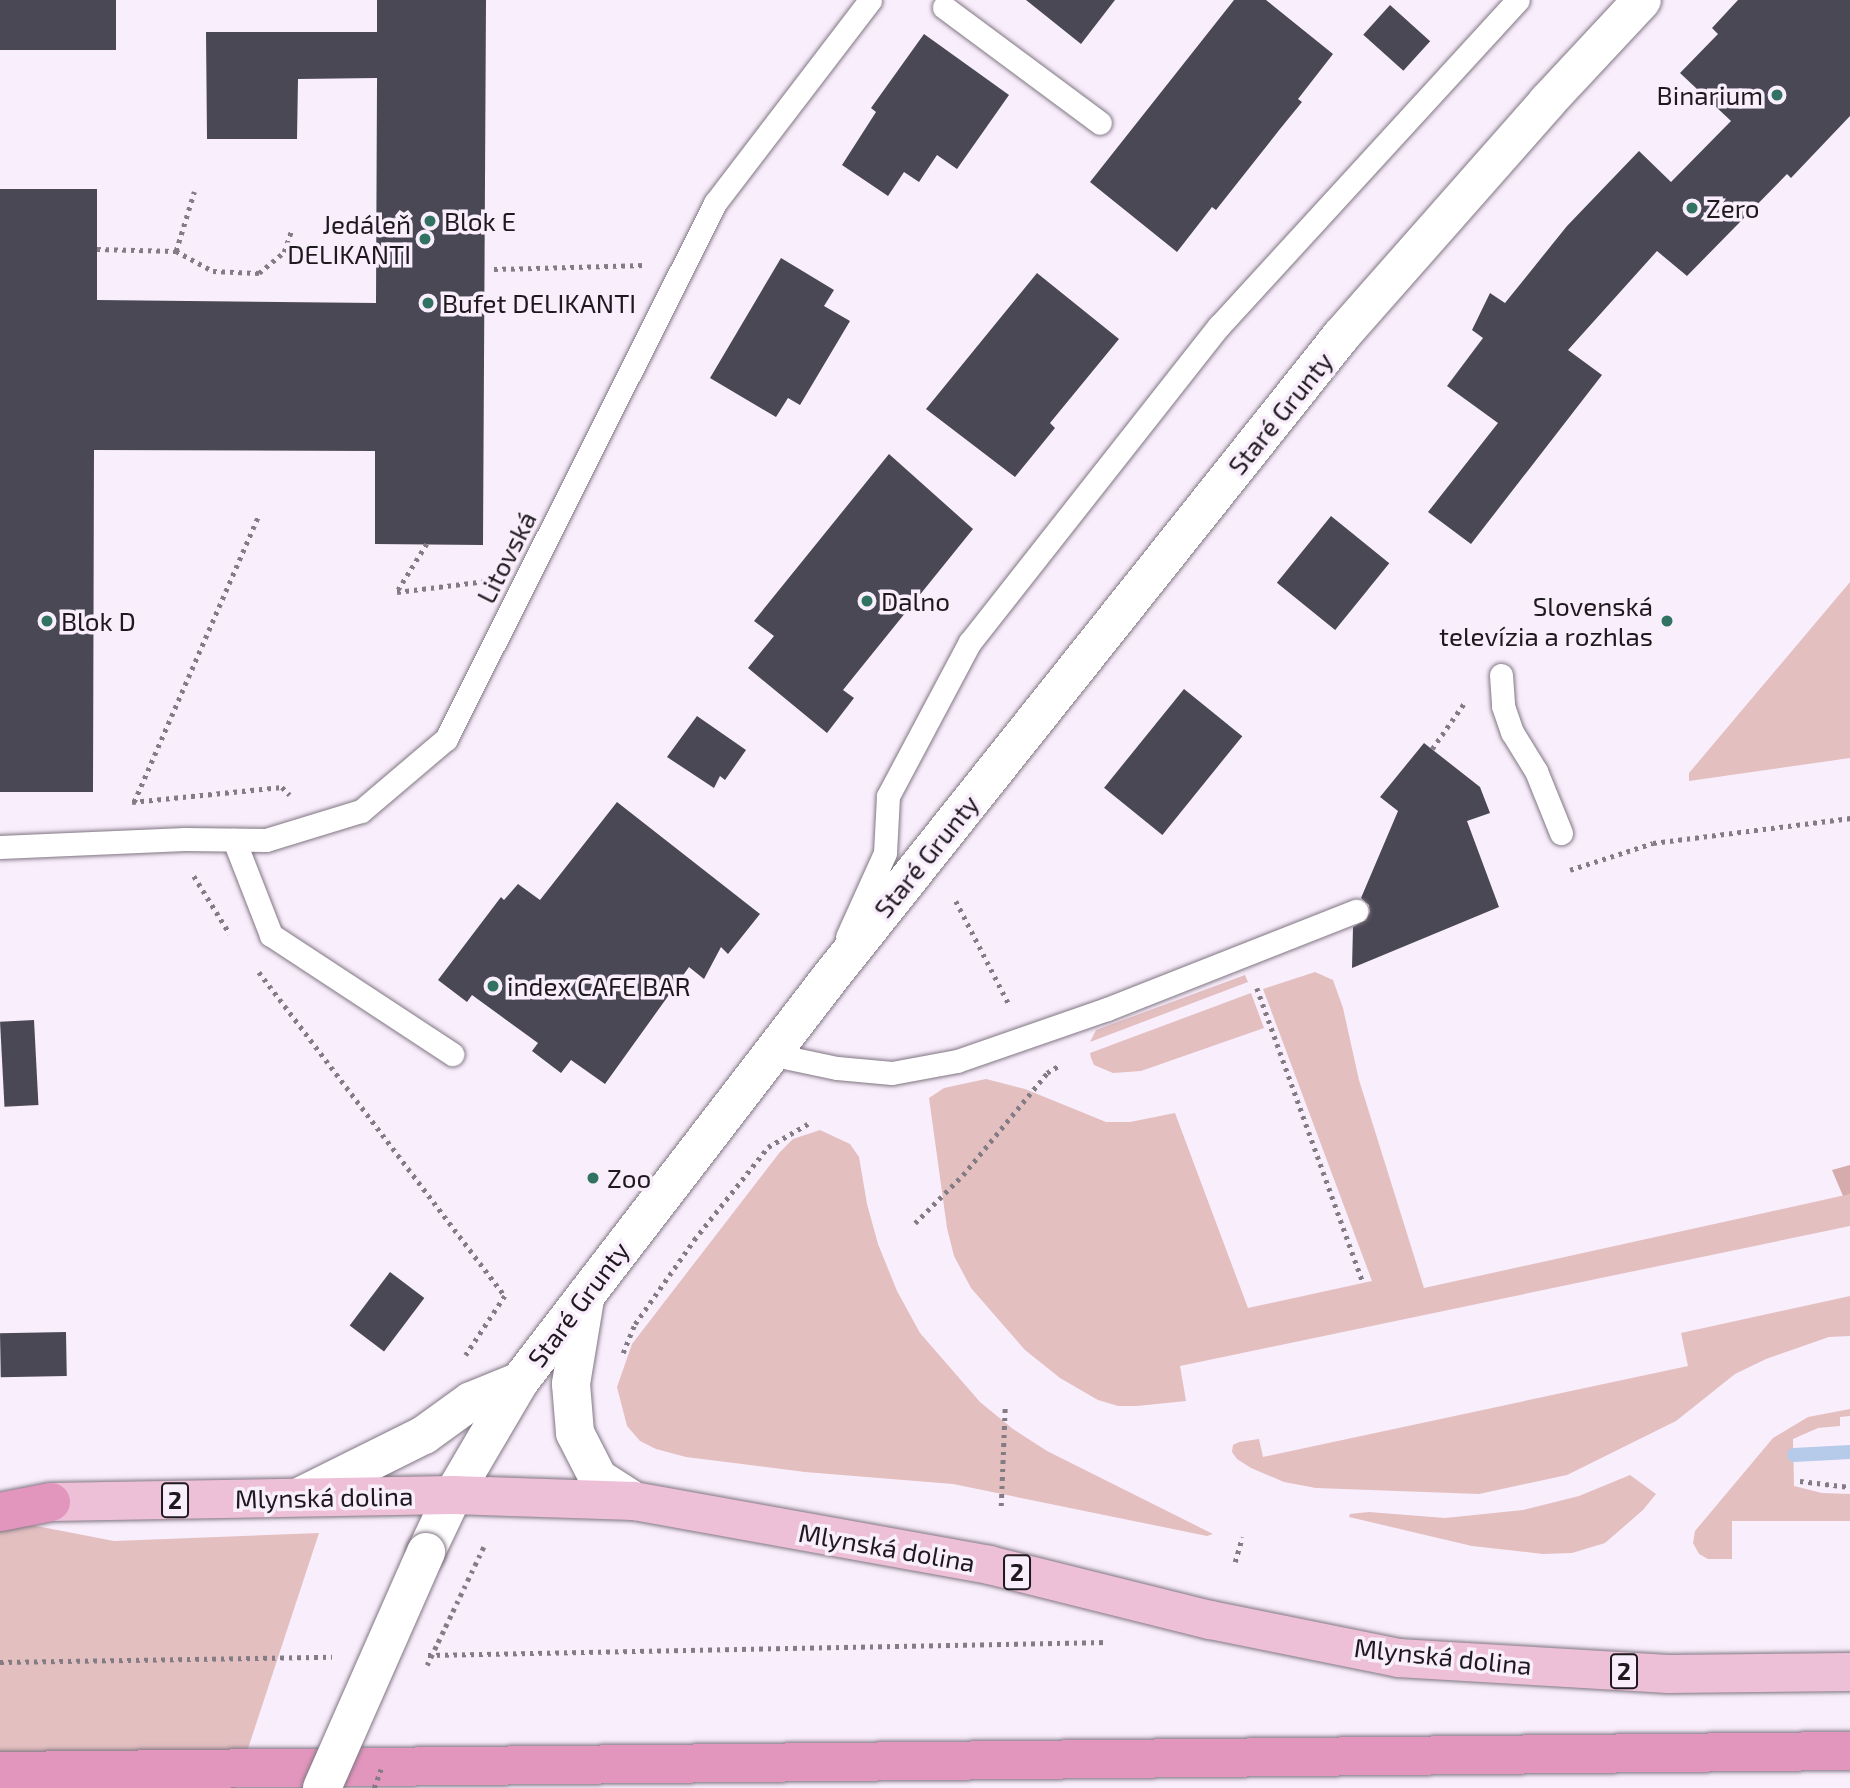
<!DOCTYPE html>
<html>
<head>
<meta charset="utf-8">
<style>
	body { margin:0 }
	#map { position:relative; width:1850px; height:1788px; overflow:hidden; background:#f9eefc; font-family:"Exo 2",sans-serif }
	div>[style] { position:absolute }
	.green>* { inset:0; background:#e3bfc0 }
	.forest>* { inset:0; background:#d6abac }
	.stream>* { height:14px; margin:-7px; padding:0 7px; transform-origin:7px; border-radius:7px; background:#b6caea }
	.building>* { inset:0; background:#4a4855; transform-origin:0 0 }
	.path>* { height:4.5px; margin-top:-2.25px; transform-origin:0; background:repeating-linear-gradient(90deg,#837c85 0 3.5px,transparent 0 8.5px) }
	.roads { filter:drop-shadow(0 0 2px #807682) drop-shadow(0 0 2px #807682) }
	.lane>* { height:23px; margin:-11.5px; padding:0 11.5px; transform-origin:11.5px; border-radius:11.5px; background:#fff }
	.secondary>* { height:38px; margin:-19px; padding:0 19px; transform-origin:19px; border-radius:19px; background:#fff }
	.primary>* { height:38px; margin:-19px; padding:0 19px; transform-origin:19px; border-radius:19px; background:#eec0d7 }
	.highway>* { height:38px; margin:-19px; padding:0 19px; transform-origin:19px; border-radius:19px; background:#e396bd }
	.path-bridge>* { height:4.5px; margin-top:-2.25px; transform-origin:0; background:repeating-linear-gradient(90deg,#837c85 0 3.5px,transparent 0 8.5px) }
	.bridges { filter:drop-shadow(0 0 2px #807682) drop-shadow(0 0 2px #807682) }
	.secondary-bridge>* { height:38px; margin:-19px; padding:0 19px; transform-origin:19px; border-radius:19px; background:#fff }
	.dots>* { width:19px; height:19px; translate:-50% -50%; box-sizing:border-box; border:4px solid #f9eefc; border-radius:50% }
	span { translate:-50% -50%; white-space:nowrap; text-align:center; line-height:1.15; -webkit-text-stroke:7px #f9eefc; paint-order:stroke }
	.shield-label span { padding:2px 5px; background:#f9eefc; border:2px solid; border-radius:5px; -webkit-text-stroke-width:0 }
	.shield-label { font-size:24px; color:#1d191e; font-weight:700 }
	.poi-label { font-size:26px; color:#1d191e }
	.right { translate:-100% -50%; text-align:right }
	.left { translate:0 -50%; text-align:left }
	.street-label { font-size:26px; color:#1d191e }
</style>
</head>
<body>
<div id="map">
	<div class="green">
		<div style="clip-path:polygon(1850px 582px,1850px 758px,1689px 781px,1689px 773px)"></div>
		<div style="clip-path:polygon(1315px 972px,1333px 980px,1343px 1008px,1359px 1080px,1424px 1288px,1850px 1194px,1850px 1226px,1180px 1366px,1186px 1401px,1137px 1406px,1118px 1406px,1098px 1400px,1060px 1378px,1025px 1350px,971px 1288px,954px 1256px,947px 1228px,929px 1098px,944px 1088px,986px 1079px,1025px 1089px,1106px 1122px,1130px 1122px,1175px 1113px,1248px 1308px,1372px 1281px,1263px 989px)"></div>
		<div style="clip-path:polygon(1245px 975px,1248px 982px,1090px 1042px,1096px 1030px)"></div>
		<div style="clip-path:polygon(1251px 993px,1264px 1028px,1141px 1071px,1113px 1073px,1094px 1065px,1091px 1058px,1090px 1053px)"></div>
		<div style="clip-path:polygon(820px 1130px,850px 1144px,859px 1157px,867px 1204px,878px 1244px,897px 1291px,920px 1333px,980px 1402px,1013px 1429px,1047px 1451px,1213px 1534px,1207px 1536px,953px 1484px,805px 1472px,686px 1457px,656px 1449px,640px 1441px,627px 1426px,617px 1387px,632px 1344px,780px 1152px,793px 1139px)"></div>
		<div style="clip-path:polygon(1850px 1296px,1850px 1336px,1829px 1337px,1766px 1359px,1735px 1374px,1676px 1421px,1567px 1475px,1479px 1494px,1316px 1488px,1284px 1482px,1251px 1468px,1237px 1459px,1232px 1452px,1233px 1445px,1239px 1442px,1259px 1439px,1263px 1457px,1688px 1366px,1681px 1333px)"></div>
		<div style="clip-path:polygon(1850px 1409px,1850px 1416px,1840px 1417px,1840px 1426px,1818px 1428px,1793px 1439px,1794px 1486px,1822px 1493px,1850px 1494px,1850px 1521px,1732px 1521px,1732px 1559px,1708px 1559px,1699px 1554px,1693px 1543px,1695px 1531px,1773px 1438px,1808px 1417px)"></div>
		<div style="clip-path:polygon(1630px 1475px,1656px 1494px,1643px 1510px,1605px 1543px,1572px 1553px,1543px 1554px,1472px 1546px,1349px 1517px,1350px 1514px,1369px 1512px,1445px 1518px,1523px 1510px,1579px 1496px)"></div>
		<div style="clip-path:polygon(0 1519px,114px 1541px,319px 1533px,235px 1788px,0 1788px)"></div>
	</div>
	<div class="forest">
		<div style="clip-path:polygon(1850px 1165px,1850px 1194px,1843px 1196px,1832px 1170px)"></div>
	</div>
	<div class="stream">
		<div style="left:1794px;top:1455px;width:56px;rotate:-3.1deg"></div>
	</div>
	<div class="building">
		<div style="left:0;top:0;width:116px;height:50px"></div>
		<div style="clip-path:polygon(377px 0,486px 0,483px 545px,375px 544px,375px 451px,94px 450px,93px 792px,0 792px,0 189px,97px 189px,97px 300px,376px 303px,377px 78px,298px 79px,297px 139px,207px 139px,206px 32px,377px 32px)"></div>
		<div style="clip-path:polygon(1026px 0,1115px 0,1081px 44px)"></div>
		<div style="clip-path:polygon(1234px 0,1266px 0,1333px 54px,1298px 99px,1302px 102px,1280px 129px,1216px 210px,1212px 207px,1177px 252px,1090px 182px)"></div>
		<div style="clip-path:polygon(1738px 0,1850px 0,1850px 116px,1791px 178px,1787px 174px,1687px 276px,1657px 251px,1568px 350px,1602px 375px,1471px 544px,1428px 512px,1498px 423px,1447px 386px,1483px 338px,1472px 330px,1490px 293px,1505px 303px,1567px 226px,1639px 151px,1671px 182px,1731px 121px,1680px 73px,1718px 34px,1712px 28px)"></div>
		<div style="left:1390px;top:5px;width:54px;height:40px;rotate:42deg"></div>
		<div style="clip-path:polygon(924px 34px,1009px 95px,957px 169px,937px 155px,919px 182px,904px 172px,888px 196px,842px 165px,876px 112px,871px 108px)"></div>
		<div style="clip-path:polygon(781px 258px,834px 290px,824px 306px,850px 321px,800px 405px,788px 398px,776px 417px,710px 378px)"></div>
		<div style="clip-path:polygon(1037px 273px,1119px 339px,1050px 423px,1055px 428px,1015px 477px,926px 409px)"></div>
		<div style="clip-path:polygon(889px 454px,973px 529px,843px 690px,854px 698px,827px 733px,748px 668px,774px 636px,754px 621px)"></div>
		<div style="left:1331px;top:516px;width:75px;height:86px;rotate:39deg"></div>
		<div style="left:1184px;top:689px;width:75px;height:127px;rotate:39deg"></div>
		<div style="clip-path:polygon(697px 716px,746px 750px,725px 780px,720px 776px,714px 788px,667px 757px)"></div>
		<div style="clip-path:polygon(1424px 743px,1480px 787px,1490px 813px,1467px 821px,1499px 907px,1352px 968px,1353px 927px,1366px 920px,1370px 912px,1369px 905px,1361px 898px,1398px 811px,1380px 797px)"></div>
		<div style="clip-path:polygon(617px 802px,760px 914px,728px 954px,721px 947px,704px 979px,689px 967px,605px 1084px,571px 1060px,561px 1073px,532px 1051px,538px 1043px,472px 995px,467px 1002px,438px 980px,501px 897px,504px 900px,518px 884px,540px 900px)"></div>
		<div style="left:34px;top:1020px;width:85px;height:34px;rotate:87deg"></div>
		<div style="left:390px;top:1272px;width:43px;height:67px;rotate:37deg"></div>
		<div style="left:66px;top:1332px;width:44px;height:66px;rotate:89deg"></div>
	</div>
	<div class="path">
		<div style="left:97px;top:249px;width:79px;rotate:1.5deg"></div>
		<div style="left:176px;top:251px;width:42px;rotate:28.4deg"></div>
		<div style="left:213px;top:271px;width:46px;rotate:2.5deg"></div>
		<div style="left:259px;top:273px;width:33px;rotate:-40deg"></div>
		<div style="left:284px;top:252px;width:21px;rotate:-71deg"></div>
		<div style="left:176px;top:251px;width:62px;rotate:-73deg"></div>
		<div style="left:494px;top:269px;width:151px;rotate:-1.5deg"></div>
		<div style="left:427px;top:544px;width:57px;rotate:122deg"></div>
		<div style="left:397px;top:592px;width:90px;rotate:-7deg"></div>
		<div style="left:1432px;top:749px;width:57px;rotate:-54.9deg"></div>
		<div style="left:132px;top:802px;width:151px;rotate:-5.7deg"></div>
		<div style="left:282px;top:787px;width:11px;rotate:45deg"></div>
		<div style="left:134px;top:802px;width:313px;rotate:-66.5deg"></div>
		<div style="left:1570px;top:870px;width:87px;rotate:-18deg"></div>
		<div style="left:1653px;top:843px;width:199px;rotate:-7.2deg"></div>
		<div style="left:194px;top:876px;width:68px;rotate:58.2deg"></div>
		<div style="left:956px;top:901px;width:116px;rotate:62.8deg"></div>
		<div style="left:259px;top:972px;width:407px;rotate:52.8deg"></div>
		<div style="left:505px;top:1296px;width:71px;rotate:123.5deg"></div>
		<div style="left:1257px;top:988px;width:310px;rotate:70.2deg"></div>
		<div style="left:915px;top:1223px;width:68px;rotate:-45deg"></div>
		<div style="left:963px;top:1175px;width:132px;rotate:-50.5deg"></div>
		<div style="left:1047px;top:1073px;width:13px;rotate:-32deg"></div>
		<div style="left:623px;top:1353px;width:31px;rotate:-68deg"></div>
		<div style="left:635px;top:1324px;width:103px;rotate:-54.9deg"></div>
		<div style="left:694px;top:1240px;width:119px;rotate:-51.5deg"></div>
		<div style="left:768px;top:1147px;width:50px;rotate:-30.2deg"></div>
		<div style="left:1800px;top:1481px;width:50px;rotate:6.8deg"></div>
		<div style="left:1001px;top:1506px;width:98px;rotate:-87.7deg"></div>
		<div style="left:1235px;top:1562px;width:26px;rotate:-74deg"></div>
		<div style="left:428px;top:1655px;width:680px;rotate:-1.1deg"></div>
		<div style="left:0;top:1662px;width:332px;rotate:-0.9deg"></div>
	</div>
	<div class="roads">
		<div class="lane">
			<div style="left:944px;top:7px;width:194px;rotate:36.6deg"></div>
			<div style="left:1501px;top:675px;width:31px;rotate:86deg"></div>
			<div style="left:1503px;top:706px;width:28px;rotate:71deg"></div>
			<div style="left:1512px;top:732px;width:46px;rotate:58.4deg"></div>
			<div style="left:1536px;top:771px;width:67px;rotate:68deg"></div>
			<div style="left:234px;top:840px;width:102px;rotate:68.7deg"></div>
			<div style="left:271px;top:935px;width:217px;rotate:33.3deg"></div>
			<div style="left:0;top:847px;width:185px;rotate:-2.5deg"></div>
			<div style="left:185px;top:839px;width:81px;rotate:0.7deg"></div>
			<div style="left:266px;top:840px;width:99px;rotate:-17deg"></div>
			<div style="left:361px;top:811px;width:111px;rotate:-40.3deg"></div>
			<div style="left:446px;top:739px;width:600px;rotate:-63.35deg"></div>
			<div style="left:715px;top:203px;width:255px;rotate:-52.6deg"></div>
			<div style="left:847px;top:937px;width:92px;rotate:-65.7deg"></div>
			<div style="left:885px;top:853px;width:57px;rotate:-87deg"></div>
			<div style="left:888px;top:796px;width:174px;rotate:-62deg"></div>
			<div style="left:970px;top:642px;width:402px;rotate:-51.8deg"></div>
			<div style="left:1219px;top:326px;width:442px;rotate:-47.5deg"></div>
			<div style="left:770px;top:1054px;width:68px;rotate:11.8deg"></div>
			<div style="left:837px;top:1068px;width:55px;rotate:5.2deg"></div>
			<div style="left:892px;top:1073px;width:66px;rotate:-10.5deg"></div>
			<div style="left:957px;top:1061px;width:159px;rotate:-19.1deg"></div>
			<div style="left:1107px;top:1009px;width:268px;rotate:-21.5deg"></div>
		</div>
		<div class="secondary">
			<div style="left:585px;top:1299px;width:86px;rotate:99.4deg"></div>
			<div style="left:571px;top:1384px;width:49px;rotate:85.3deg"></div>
			<div style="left:575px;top:1433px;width:51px;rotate:62.9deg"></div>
			<div style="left:598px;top:1478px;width:43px;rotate:32.6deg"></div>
			<div style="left:299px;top:1497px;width:140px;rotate:-26.4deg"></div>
			<div style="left:424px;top:1435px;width:58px;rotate:-35.9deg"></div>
			<div style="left:471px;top:1401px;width:53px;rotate:-22.2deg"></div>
			<div style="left:426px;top:1552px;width:63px;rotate:-64.7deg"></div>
			<div style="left:453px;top:1495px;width:132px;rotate:-59.6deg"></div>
			<div style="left:520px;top:1381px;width:507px;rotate:-52.45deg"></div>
			<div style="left:829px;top:979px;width:822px;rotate:-51.47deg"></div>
			<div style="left:1341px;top:336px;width:312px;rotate:-48.6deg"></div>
			<div style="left:1547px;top:102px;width:139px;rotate:-47deg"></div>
		</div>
		<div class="primary">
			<div style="left:51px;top:1502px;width:402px;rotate:-1deg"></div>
			<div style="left:453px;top:1495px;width:181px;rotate:1.9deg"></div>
			<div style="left:634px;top:1501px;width:361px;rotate:10.2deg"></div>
			<div style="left:989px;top:1565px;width:228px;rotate:14deg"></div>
			<div style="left:1210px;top:1620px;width:192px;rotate:11.4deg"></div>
			<div style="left:1398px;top:1658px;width:271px;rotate:3.4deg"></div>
			<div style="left:1669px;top:1674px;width:181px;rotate:-0.6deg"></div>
		</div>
		<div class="highway">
			<div style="left:0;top:1512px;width:52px;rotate:-11.1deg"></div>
			<div style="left:0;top:1771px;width:1850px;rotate:-0.62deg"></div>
		</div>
	</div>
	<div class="path-bridge">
		<div style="left:427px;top:1665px;width:134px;rotate:-64.4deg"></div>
		<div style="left:374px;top:1788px;width:20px;rotate:-70deg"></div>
	</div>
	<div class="bridges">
		<div class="secondary-bridge">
			<div style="left:322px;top:1788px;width:258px;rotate:-66.2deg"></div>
		</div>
	</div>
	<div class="dots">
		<div style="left:1777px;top:95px;background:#317262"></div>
		<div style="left:1692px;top:208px;background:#317262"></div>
		<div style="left:430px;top:221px;background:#317262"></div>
		<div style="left:425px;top:239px;background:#317262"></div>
		<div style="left:428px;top:303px;background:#317262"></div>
		<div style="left:867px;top:601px;background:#317262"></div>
		<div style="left:47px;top:621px;background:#317262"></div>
		<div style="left:1667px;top:621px;background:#317262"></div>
		<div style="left:493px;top:986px;background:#317262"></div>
		<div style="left:593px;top:1178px;background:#317262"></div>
	</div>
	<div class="shield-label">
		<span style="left:175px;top:1500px">2</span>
		<span style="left:1017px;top:1572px">2</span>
		<span style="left:1624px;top:1671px">2</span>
	</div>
	<div class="poi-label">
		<span class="right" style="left:1763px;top:95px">Binarium</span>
		<span class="left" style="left:1706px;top:208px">Zero</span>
		<span class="left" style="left:444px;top:221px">Blok E</span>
		<span class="right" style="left:411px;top:239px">Jedáleň<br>DELIKANTI</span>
		<span class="left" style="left:442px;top:303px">Bufet DELIKANTI</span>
		<span class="left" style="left:881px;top:601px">Dalno</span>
		<span class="right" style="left:1653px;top:621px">Slovenská<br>televízia a rozhlas</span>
		<span class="left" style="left:61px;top:621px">Blok D</span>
		<span class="left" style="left:507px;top:986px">index CAFE BAR</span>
		<span class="left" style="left:607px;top:1178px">Zoo</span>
	</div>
	<div class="street-label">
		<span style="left:1280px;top:413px;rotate:-51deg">Staré Grunty</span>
		<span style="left:506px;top:557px;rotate:-63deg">Litovská</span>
		<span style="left:926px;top:856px;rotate:-51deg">Staré Grunty</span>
		<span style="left:578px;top:1304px;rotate:-53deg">Staré Grunty</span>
		<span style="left:324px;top:1497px;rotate:-1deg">Mlynská dolina</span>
		<span style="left:887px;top:1547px;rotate:10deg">Mlynská dolina</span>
		<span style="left:1443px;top:1656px;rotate:6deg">Mlynská dolina</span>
	</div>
</div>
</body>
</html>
